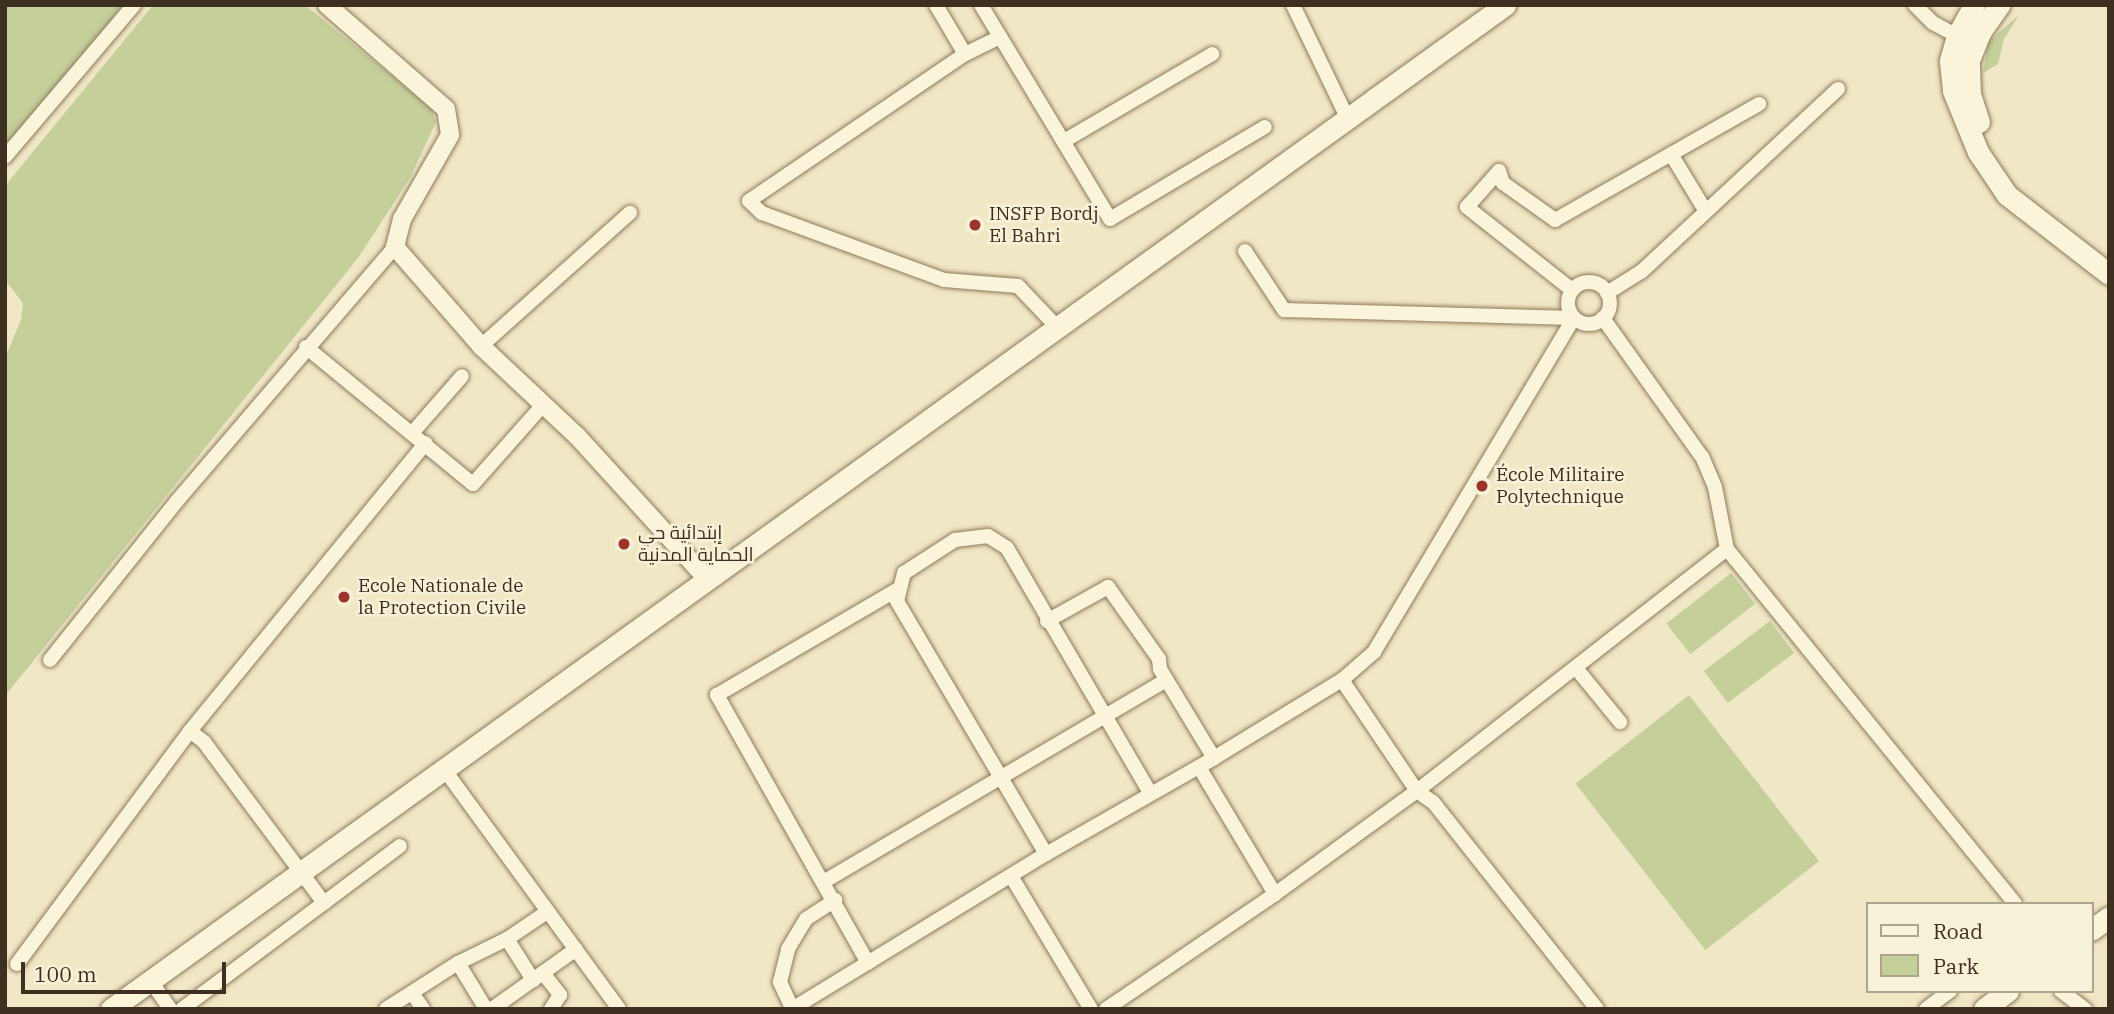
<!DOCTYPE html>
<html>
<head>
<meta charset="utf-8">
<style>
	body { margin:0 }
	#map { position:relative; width:2114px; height:1014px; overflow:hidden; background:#f0e7c7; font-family:"IBM Plex Serif",Cairo,serif }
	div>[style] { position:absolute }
	.green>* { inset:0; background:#c4cf9a; transform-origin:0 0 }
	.roads { filter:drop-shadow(0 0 2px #8d7a5c) drop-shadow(0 0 2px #8d7a5c) }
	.minor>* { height:14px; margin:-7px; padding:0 7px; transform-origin:7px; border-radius:7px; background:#faf4db }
	.minor>.ring { margin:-7px; padding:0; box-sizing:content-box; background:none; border:14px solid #faf4db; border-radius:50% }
	.tertiary>* { height:18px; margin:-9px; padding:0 9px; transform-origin:9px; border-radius:9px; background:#faf4db }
	.secondary>* { height:21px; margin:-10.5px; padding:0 10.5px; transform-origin:10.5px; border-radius:10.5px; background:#faf4db }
	.dots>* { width:19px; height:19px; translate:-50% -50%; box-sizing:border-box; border:4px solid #f7f1d7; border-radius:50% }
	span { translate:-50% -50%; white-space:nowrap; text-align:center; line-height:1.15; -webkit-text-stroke:5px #f7f1d7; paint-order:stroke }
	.poi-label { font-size:19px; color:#3d3020 }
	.left { translate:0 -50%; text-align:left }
	.frame { position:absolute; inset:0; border:7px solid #3d3020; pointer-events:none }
	.legend { position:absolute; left:1866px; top:902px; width:228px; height:91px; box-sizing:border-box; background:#f7f1d7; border:2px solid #ada48e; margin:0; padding:9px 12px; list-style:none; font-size:21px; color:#3d3020 }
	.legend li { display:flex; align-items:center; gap:14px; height:35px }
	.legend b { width:35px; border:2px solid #ada48e }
	.scale { position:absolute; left:21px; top:962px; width:205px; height:32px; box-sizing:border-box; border:4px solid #3d3020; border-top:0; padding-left:9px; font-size:21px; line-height:24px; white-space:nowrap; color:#3d3020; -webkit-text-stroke:5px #f7f1d7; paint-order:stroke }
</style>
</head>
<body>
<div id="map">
	<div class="green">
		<div style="clip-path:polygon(5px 5px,124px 5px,5px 148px)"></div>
		<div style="clip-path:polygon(153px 5px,305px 5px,431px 108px,436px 122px,410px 178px,358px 258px,5px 696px,5px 358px,21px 320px,23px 303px,5px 280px,5px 186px)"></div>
		<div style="clip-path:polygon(2019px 15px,2004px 39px,1998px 64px,1983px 73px,1988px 42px)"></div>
		<div style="left:1731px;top:573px;width:39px;height:82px;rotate:52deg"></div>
		<div style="left:1770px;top:621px;width:40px;height:83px;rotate:53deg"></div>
		<div style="left:1689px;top:695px;width:211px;height:144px;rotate:52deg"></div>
	</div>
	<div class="roads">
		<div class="minor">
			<div style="left:936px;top:5px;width:57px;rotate:59.4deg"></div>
			<div style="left:981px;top:5px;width:250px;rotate:58.9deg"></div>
			<div style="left:1110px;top:219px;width:180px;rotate:-30.7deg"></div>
			<div style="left:1293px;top:5px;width:124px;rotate:64.3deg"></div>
			<div style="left:1915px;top:5px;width:25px;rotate:45deg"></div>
			<div style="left:1933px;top:23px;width:27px;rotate:28deg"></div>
			<div style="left:1000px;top:37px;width:39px;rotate:154deg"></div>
			<div style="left:965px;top:54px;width:261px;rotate:145.8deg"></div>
			<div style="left:749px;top:201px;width:18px;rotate:43deg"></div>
			<div style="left:762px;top:213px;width:194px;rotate:20.2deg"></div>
			<div style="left:944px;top:280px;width:74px;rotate:4.6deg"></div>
			<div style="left:1018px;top:286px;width:57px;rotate:46.4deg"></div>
			<div style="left:1064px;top:141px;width:172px;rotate:-30.4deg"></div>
			<div style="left:1671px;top:154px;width:66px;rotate:58.7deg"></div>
			<div style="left:5px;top:157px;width:199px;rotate:-49.7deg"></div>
			<div style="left:1245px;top:251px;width:71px;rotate:56.5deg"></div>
			<div style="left:1284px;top:310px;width:290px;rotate:1.6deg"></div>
			<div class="ring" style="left:1568px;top:282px;width:28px;height:28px"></div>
			<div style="left:1572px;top:290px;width:134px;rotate:-141.7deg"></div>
			<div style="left:1467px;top:207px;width:48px;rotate:-48.4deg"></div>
			<div style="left:1499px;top:171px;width:13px;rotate:72deg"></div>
			<div style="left:1503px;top:183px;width:64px;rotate:35.4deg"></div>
			<div style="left:1555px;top:220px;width:235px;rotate:-29.6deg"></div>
			<div style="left:1607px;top:293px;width:40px;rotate:-32deg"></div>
			<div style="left:1641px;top:272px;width:269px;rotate:-42.9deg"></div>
			<div style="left:481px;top:346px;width:200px;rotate:-41.8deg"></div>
			<div style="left:306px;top:347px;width:216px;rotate:39.4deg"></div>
			<div style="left:473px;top:484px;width:106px;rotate:-48.5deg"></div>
			<div style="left:413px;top:432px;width:74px;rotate:-48.8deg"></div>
			<div style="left:1727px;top:549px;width:457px;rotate:50.9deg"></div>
			<div style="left:1047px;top:621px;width:70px;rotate:-29.1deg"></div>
			<div style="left:1108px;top:587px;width:88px;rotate:54.7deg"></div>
			<div style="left:1159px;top:659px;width:10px;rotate:84deg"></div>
			<div style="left:1160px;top:669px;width:104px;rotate:58.8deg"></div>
			<div style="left:50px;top:660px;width:203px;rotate:-51.4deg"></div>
			<div style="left:177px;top:501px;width:335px;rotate:-49.4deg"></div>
			<div style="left:1576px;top:668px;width:70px;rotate:50.8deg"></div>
			<div style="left:1342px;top:680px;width:134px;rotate:56deg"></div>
			<div style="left:1417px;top:791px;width:19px;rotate:35deg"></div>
			<div style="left:1433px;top:802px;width:264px;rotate:51.6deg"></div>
			<div style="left:190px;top:731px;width:18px;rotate:38deg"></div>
			<div style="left:204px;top:742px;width:201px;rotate:53.3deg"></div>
			<div style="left:1199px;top:767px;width:148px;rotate:59.1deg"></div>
			<div style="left:444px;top:769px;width:297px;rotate:53.9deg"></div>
			<div style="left:1046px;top:854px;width:294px;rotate:-120.5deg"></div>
			<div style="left:897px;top:601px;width:29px;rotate:-76deg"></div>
			<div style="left:904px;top:573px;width:61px;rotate:-32.9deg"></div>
			<div style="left:955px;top:540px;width:33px;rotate:-7deg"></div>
			<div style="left:988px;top:536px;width:22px;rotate:32deg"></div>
			<div style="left:1007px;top:548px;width:285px;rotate:59.7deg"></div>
			<div style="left:1011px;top:876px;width:155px;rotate:59deg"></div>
			<div style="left:825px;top:881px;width:396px;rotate:-30.5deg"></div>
			<div style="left:507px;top:939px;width:48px;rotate:-34deg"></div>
			<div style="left:458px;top:963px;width:54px;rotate:58.7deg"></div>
			<div style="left:868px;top:963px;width:308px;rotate:-119.4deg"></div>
			<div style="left:717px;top:695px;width:208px;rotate:-30.3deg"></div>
			<div style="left:17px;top:964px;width:290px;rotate:-53.4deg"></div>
			<div style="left:190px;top:731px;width:372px;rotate:-50.7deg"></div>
			<div style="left:543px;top:973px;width:28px;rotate:52deg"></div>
			<div style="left:560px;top:995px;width:17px;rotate:123deg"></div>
			<div style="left:150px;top:980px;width:35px;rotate:55deg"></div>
			<div style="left:2061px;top:991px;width:30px;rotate:37deg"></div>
			<div style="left:412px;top:993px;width:19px;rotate:55deg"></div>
			<div style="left:792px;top:1008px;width:29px;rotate:-115deg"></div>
			<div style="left:780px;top:982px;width:34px;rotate:-76deg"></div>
			<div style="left:788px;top:949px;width:35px;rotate:-59deg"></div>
			<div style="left:806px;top:919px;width:35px;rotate:-33deg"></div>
			<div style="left:182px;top:1009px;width:272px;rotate:-36.8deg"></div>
			<div style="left:386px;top:1009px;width:85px;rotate:-32.6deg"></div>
			<div style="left:458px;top:963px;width:55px;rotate:-26.1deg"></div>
			<div style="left:507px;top:939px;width:49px;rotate:57.6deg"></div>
			<div style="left:492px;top:1009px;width:103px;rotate:-35.5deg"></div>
			<div style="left:792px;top:1009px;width:298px;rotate:-31.4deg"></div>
			<div style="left:1046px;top:854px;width:193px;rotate:-29.7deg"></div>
			<div style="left:1214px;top:758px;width:150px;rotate:-31.4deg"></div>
			<div style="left:1342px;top:680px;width:43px;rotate:-41.2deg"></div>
			<div style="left:1374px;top:652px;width:389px;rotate:-59.1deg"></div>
			<div style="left:1106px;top:1009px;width:204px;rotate:-34.2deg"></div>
			<div style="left:1275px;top:894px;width:175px;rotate:-36deg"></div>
			<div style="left:1417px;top:791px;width:393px;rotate:-38deg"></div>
			<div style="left:1727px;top:549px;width:63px;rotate:-101deg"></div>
			<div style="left:1715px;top:487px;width:33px;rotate:-113deg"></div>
			<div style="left:1702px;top:457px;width:171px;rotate:-125.5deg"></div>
			<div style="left:1926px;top:1009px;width:30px;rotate:-37deg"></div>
		</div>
		<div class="tertiary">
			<div style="left:327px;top:5px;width:158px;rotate:41.2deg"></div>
			<div style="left:446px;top:109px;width:26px;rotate:81deg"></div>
			<div style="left:450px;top:135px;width:97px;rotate:119.7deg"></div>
			<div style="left:402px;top:219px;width:29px;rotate:104deg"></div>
			<div style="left:395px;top:247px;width:131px;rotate:49deg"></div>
			<div style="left:481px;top:346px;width:132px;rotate:43.2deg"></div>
			<div style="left:577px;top:436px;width:196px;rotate:47.7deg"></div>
		</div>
		<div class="secondary">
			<div style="left:1974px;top:5px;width:35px;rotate:119deg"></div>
			<div style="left:1957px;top:36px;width:26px;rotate:106deg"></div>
			<div style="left:1950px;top:61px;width:30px;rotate:84deg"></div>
			<div style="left:1953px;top:91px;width:66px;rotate:67.7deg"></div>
			<div style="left:1978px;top:152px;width:52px;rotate:56deg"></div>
			<div style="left:2007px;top:195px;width:129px;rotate:37.8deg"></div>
			<div style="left:1979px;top:122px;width:29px;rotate:-108deg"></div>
			<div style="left:1970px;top:94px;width:34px;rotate:-92deg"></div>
			<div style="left:1969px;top:60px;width:31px;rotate:-68deg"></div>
			<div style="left:1981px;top:31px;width:32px;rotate:-55deg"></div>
			<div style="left:2091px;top:930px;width:22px;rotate:-36deg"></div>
			<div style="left:111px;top:1009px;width:1718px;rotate:-35.76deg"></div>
			<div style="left:1984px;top:1009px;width:30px;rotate:-37deg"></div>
		</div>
	</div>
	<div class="dots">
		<div style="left:975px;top:225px;background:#9e3329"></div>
		<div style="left:1482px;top:486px;background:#9e3329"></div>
		<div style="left:624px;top:544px;background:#9e3329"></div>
		<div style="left:344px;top:597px;background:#9e3329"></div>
	</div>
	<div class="poi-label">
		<span class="left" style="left:989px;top:225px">INSFP Bordj<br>El Bahri</span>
		<span class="left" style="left:1496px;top:486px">École Militaire<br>Polytechnique</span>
		<span class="left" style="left:638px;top:544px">إبتدائية حي<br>الحماية المدنية</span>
		<span class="left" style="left:358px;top:597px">Ecole Nationale de<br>la Protection Civile</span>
	</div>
	<div class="frame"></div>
	<ul class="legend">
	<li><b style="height:9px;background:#faf4db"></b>Road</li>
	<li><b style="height:19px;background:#c4cf9a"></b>Park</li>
	</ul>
	<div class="scale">100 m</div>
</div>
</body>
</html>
